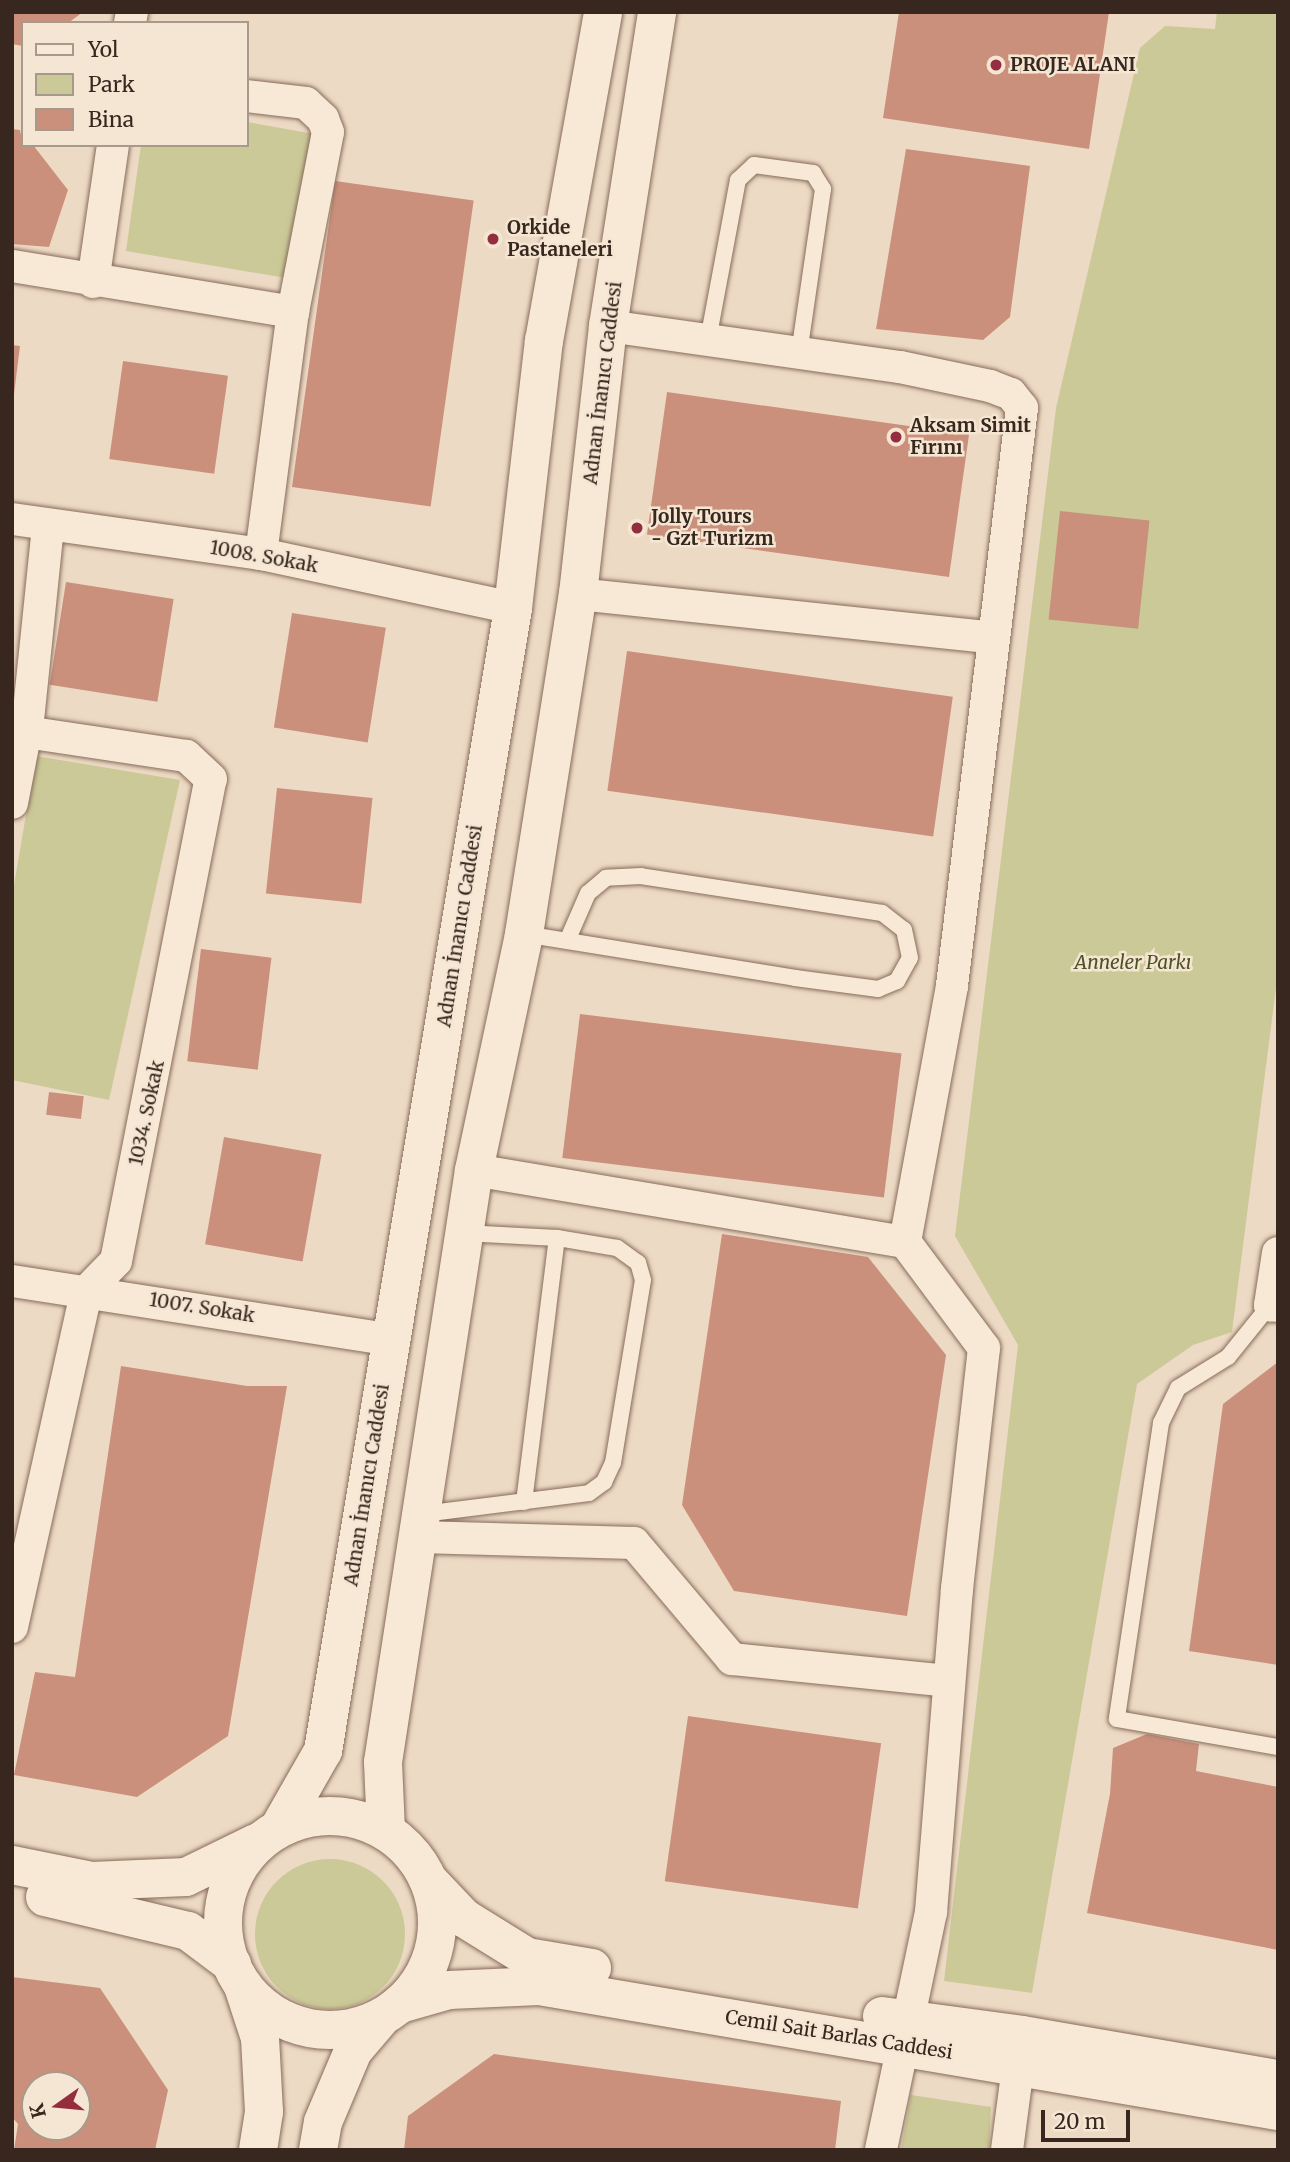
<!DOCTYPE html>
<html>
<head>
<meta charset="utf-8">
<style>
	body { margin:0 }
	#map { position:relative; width:1290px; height:2162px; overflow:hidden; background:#eddac4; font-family:Merriweather,serif }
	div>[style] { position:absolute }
	.green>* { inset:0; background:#cbc998 }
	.round { border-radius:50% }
	.building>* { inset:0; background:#ca907b; transform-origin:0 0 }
	.roads { filter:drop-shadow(0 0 2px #876c5b) drop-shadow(0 0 2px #876c5b) }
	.lane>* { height:16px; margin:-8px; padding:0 8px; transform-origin:8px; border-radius:8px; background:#f8e9d7 }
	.street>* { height:32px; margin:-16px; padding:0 16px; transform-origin:16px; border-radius:16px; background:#f8e9d7 }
	.secondary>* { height:38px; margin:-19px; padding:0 19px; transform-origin:19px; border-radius:19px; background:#f8e9d7 }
	.secondary>.ring { margin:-19px; padding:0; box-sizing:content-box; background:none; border:38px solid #f8e9d7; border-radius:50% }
	.dots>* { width:19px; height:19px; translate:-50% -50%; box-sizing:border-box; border:4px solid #f4e6d3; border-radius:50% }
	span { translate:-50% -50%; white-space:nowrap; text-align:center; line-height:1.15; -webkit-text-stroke:5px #f4e6d3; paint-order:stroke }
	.poi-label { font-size:19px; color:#37271e; font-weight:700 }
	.left { translate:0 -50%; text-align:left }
	.street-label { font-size:19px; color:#37271e }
	.park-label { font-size:19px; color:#4e5326; font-style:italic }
	.frame { position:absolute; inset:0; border:14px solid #37271e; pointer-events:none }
	.legend { position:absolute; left:21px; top:21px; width:228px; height:126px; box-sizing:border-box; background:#f4e6d3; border:2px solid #a89a8b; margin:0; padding:9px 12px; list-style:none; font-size:21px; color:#37271e }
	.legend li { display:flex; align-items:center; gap:14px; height:35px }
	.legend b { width:35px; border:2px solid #a89a8b }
	.north { position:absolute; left:21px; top:2071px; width:70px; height:70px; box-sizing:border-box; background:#f4e6d3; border:2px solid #a89a8b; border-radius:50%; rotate:255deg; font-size:19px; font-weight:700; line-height:28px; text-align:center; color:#37271e }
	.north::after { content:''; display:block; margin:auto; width:24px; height:32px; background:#942d3d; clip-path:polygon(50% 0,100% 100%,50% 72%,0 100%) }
	.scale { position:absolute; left:1041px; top:2110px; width:89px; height:32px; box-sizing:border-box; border:4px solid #37271e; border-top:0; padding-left:9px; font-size:21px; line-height:24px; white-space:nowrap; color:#37271e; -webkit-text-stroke:5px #f4e6d3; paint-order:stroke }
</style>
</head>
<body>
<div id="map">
	<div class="green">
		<div style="clip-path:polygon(1217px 12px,1278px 12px,1278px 972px,1232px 1332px,1193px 1345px,1137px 1384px,1032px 1993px,944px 1981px,1018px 1345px,955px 1236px,1056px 408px,1140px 48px,1165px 26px,1215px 29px)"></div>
		<div style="clip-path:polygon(247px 122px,314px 134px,292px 279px,126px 251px,141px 145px,247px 145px)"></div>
		<div style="clip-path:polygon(36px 756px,180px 780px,109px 1100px,12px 1080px,12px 897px)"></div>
		<div class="round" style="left:255px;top:1859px;width:150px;height:150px"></div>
		<div style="clip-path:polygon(911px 2095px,991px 2107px,989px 2150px,901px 2150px)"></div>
	</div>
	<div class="building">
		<div style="clip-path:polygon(12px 12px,83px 12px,68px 23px,23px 23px,23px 46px,12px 44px)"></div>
		<div style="clip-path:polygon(899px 12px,1109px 12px,1089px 149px,883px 118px)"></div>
		<div style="clip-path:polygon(12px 129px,20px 130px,23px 145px,33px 145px,68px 190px,49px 247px,12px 244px)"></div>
		<div style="clip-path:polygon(906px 149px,1030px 166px,1010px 317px,983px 340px,876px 329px)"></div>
		<div style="left:335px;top:181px;width:140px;height:309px;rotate:8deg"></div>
		<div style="clip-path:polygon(12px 345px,20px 346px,14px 394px,12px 394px)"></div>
		<div style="left:123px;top:361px;width:106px;height:99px;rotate:8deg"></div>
		<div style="left:667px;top:392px;width:305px;height:144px;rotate:8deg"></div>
		<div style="left:1060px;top:511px;width:90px;height:109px;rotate:6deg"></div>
		<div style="left:66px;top:582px;width:109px;height:104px;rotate:9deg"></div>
		<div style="left:292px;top:613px;width:95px;height:116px;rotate:9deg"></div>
		<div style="left:627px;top:651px;width:329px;height:141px;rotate:8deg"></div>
		<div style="left:277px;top:788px;width:96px;height:106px;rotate:6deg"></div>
		<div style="left:201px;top:949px;width:71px;height:113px;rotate:7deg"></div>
		<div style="left:580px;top:1014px;width:324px;height:145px;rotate:7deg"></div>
		<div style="left:49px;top:1092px;width:35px;height:23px;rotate:7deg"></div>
		<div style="left:224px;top:1137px;width:99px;height:109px;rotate:10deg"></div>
		<div style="clip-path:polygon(722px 1234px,868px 1257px,946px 1355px,907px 1616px,734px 1591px,682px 1505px)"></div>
		<div style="clip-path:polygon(1278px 1362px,1278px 1665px,1189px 1651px,1223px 1404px)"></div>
		<div style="clip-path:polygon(121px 1366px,247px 1386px,287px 1386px,228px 1736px,137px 1797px,14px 1775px,35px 1672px,75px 1677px)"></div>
		<div style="left:688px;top:1716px;width:195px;height:167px;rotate:8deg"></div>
		<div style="clip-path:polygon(1147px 1734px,1199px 1744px,1196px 1771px,1278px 1787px,1278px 1950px,1087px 1913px,1110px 1794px,1113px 1748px)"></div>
		<div style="clip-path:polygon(evenodd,12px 1977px,100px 1988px,168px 2090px,155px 2150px,14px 2150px,18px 2124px,12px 2117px,12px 1977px,35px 2085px,77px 2085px,77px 2127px,35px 2127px,35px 2085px)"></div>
		<div style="clip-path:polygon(494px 2054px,841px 2101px,835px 2150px,404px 2150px,408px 2116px)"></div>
	</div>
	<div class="roads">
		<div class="lane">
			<div style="left:708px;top:340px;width:163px;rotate:-79.4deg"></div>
			<div style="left:738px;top:180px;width:22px;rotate:-43deg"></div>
			<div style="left:754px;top:165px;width:60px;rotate:7.7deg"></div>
			<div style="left:813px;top:173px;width:19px;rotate:58deg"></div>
			<div style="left:823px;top:189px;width:166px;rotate:98.3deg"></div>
			<div style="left:524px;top:934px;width:275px;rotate:9.2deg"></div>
			<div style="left:795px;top:978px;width:84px;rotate:7.5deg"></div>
			<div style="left:878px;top:989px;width:21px;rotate:-23deg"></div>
			<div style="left:897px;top:981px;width:26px;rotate:-61deg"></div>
			<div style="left:910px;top:958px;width:29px;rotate:-102deg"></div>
			<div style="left:904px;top:930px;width:28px;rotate:-142deg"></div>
			<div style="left:882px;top:913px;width:244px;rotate:-171.3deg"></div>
			<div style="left:641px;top:876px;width:35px;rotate:177deg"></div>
			<div style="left:606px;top:878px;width:23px;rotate:140deg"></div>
			<div style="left:588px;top:893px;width:52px;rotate:113.6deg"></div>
			<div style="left:1270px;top:1305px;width:67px;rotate:128.9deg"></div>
			<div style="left:1228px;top:1357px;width:59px;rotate:148.2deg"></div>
			<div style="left:1178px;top:1388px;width:39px;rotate:116deg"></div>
			<div style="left:1161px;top:1423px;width:299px;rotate:98.5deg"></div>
			<div style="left:1117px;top:1719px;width:163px;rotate:9.9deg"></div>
			<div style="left:524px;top:1502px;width:266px;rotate:-82.9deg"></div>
			<div style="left:423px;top:1514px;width:167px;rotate:-7.2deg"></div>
			<div style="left:589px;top:1493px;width:19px;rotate:-36deg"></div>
			<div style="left:604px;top:1482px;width:21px;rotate:-65deg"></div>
			<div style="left:613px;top:1463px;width:185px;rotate:-80.7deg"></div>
			<div style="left:643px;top:1280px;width:18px;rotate:-106deg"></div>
			<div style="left:638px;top:1263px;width:26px;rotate:-144deg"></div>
			<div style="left:617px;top:1248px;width:61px;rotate:-170.5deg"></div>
			<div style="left:557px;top:1238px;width:93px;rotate:-176.9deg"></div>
		</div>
		<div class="street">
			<div style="left:130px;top:23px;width:11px;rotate:-80deg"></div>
			<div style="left:12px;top:266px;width:285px;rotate:9.3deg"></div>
			<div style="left:293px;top:312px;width:183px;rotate:-79deg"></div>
			<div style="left:328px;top:132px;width:14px;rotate:-111deg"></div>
			<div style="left:323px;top:119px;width:23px;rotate:-137deg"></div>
			<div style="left:306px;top:103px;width:59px;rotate:-173.2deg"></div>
			<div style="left:93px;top:282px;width:138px;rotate:-81.7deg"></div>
			<div style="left:608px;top:326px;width:295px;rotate:8deg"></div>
			<div style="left:900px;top:367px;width:92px;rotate:11.9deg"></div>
			<div style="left:990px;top:386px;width:22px;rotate:21deg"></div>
			<div style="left:1011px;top:394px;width:18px;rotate:52deg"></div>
			<div style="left:1022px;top:408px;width:582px;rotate:96.91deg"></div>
			<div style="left:952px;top:986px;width:260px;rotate:100.4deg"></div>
			<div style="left:12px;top:519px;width:251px;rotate:8deg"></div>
			<div style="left:261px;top:554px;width:258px;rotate:12.1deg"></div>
			<div style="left:261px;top:554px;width:244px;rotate:-82.5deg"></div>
			<div style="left:578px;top:594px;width:418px;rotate:6deg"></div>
			<div style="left:12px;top:803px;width:85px;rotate:-79.1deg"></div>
			<div style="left:28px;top:720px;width:196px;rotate:-84.1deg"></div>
			<div style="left:474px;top:1170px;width:437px;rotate:9.5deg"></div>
			<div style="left:905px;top:1242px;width:132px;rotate:53.3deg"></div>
			<div style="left:984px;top:1348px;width:243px;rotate:96.4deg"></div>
			<div style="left:957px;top:1589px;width:324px;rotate:94.6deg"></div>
			<div style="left:931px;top:1912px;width:243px;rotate:101.9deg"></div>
			<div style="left:1278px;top:1253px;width:53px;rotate:98.7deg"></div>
			<div style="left:1270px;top:1305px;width:8px;rotate:7deg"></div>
			<div style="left:12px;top:1281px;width:385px;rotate:8.8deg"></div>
			<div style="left:419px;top:1537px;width:215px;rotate:1.6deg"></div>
			<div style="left:634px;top:1543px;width:152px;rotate:49.8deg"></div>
			<div style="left:732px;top:1659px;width:218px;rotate:5.8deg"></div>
			<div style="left:12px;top:1627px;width:343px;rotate:-77.5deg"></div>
			<div style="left:86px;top:1292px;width:43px;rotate:-45.9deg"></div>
			<div style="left:116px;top:1261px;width:491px;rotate:-78.9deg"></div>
			<div style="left:211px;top:779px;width:34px;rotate:-137deg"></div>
			<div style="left:186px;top:756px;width:163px;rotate:-171.5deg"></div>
			<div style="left:1007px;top:2150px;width:107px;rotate:-82.5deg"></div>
		</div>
		<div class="secondary">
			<div class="ring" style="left:223px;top:1816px;width:176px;height:176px"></div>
			<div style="left:279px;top:1828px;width:89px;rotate:-60.3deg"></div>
			<div style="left:323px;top:1751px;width:1159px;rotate:-80.56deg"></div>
			<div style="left:513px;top:608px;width:269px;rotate:-83.4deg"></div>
			<div style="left:544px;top:341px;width:334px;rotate:-79.8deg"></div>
			<div style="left:386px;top:1831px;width:69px;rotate:-92.5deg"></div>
			<div style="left:383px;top:1762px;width:599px;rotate:-81.26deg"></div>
			<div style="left:474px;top:1170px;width:241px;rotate:-78deg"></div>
			<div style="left:524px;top:934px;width:344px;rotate:-81deg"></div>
			<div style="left:578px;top:594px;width:270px;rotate:-83.6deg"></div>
			<div style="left:608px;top:326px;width:318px;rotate:-81.1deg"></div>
			<div style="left:12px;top:1865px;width:82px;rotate:11.3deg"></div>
			<div style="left:92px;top:1881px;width:94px;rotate:-2.4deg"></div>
			<div style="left:186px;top:1877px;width:78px;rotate:-25.9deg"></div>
			<div style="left:429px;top:1881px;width:51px;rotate:46.6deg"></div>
			<div style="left:464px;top:1918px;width:74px;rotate:31.8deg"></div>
			<div style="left:527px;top:1957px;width:66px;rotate:9.6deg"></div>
			<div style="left:45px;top:1897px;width:147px;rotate:13.4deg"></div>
			<div style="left:188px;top:1931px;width:55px;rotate:36.9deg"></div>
			<div style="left:243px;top:1986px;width:55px;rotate:71.9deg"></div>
			<div style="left:260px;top:2038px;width:74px;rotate:86.9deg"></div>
			<div style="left:264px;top:2112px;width:38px;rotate:99deg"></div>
			<div style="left:400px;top:2004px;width:51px;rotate:-15.9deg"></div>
			<div style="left:449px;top:1990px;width:90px;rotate:-2.5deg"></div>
			<div style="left:539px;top:1986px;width:749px;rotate:9.6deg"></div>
			<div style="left:882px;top:2016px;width:141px;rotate:7.7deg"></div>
			<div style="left:1022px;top:2035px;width:260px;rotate:9.8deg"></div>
			<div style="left:318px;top:2150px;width:28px;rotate:-80deg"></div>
			<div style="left:323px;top:2122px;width:77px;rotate:-67.1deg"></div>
			<div style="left:353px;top:2051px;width:45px;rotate:-49.5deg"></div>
		</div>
	</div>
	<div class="dots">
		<div style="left:996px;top:65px;background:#942d3d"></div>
		<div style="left:493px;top:239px;background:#942d3d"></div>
		<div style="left:896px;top:437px;background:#942d3d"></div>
		<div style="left:637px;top:528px;background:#942d3d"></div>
	</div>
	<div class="poi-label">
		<span class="left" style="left:1010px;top:65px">PROJE ALANI</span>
		<span class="left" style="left:507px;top:239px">Orkide<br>Pastaneleri</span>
		<span class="left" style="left:910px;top:437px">Aksam Simit<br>Fırını</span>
		<span class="left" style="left:651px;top:528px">Jolly Tours<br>- Gzt Turizm</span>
	</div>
	<div class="street-label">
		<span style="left:603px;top:383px;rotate:-83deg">Adnan İnanıcı Caddesi</span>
		<span style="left:264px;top:557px;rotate:10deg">1008. Sokak</span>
		<span style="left:460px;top:926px;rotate:-81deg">Adnan İnanıcı Caddesi</span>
		<span style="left:147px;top:1113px;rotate:-78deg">1034. Sokak</span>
		<span style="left:202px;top:1308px;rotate:9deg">1007. Sokak</span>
		<span style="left:367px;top:1485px;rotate:-81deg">Adnan İnanıcı Caddesi</span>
		<span style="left:839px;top:2035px;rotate:9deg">Cemil Sait Barlas Caddesi</span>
	</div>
	<div class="park-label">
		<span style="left:1133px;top:963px">Anneler Parkı</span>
	</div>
	<div class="frame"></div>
	<ul class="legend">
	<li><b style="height:9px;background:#f8e9d7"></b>Yol</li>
	<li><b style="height:19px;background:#cbc998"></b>Park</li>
	<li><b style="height:19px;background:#ca907b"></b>Bina</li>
	</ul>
	<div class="north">K</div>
	<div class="scale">20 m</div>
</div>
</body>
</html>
